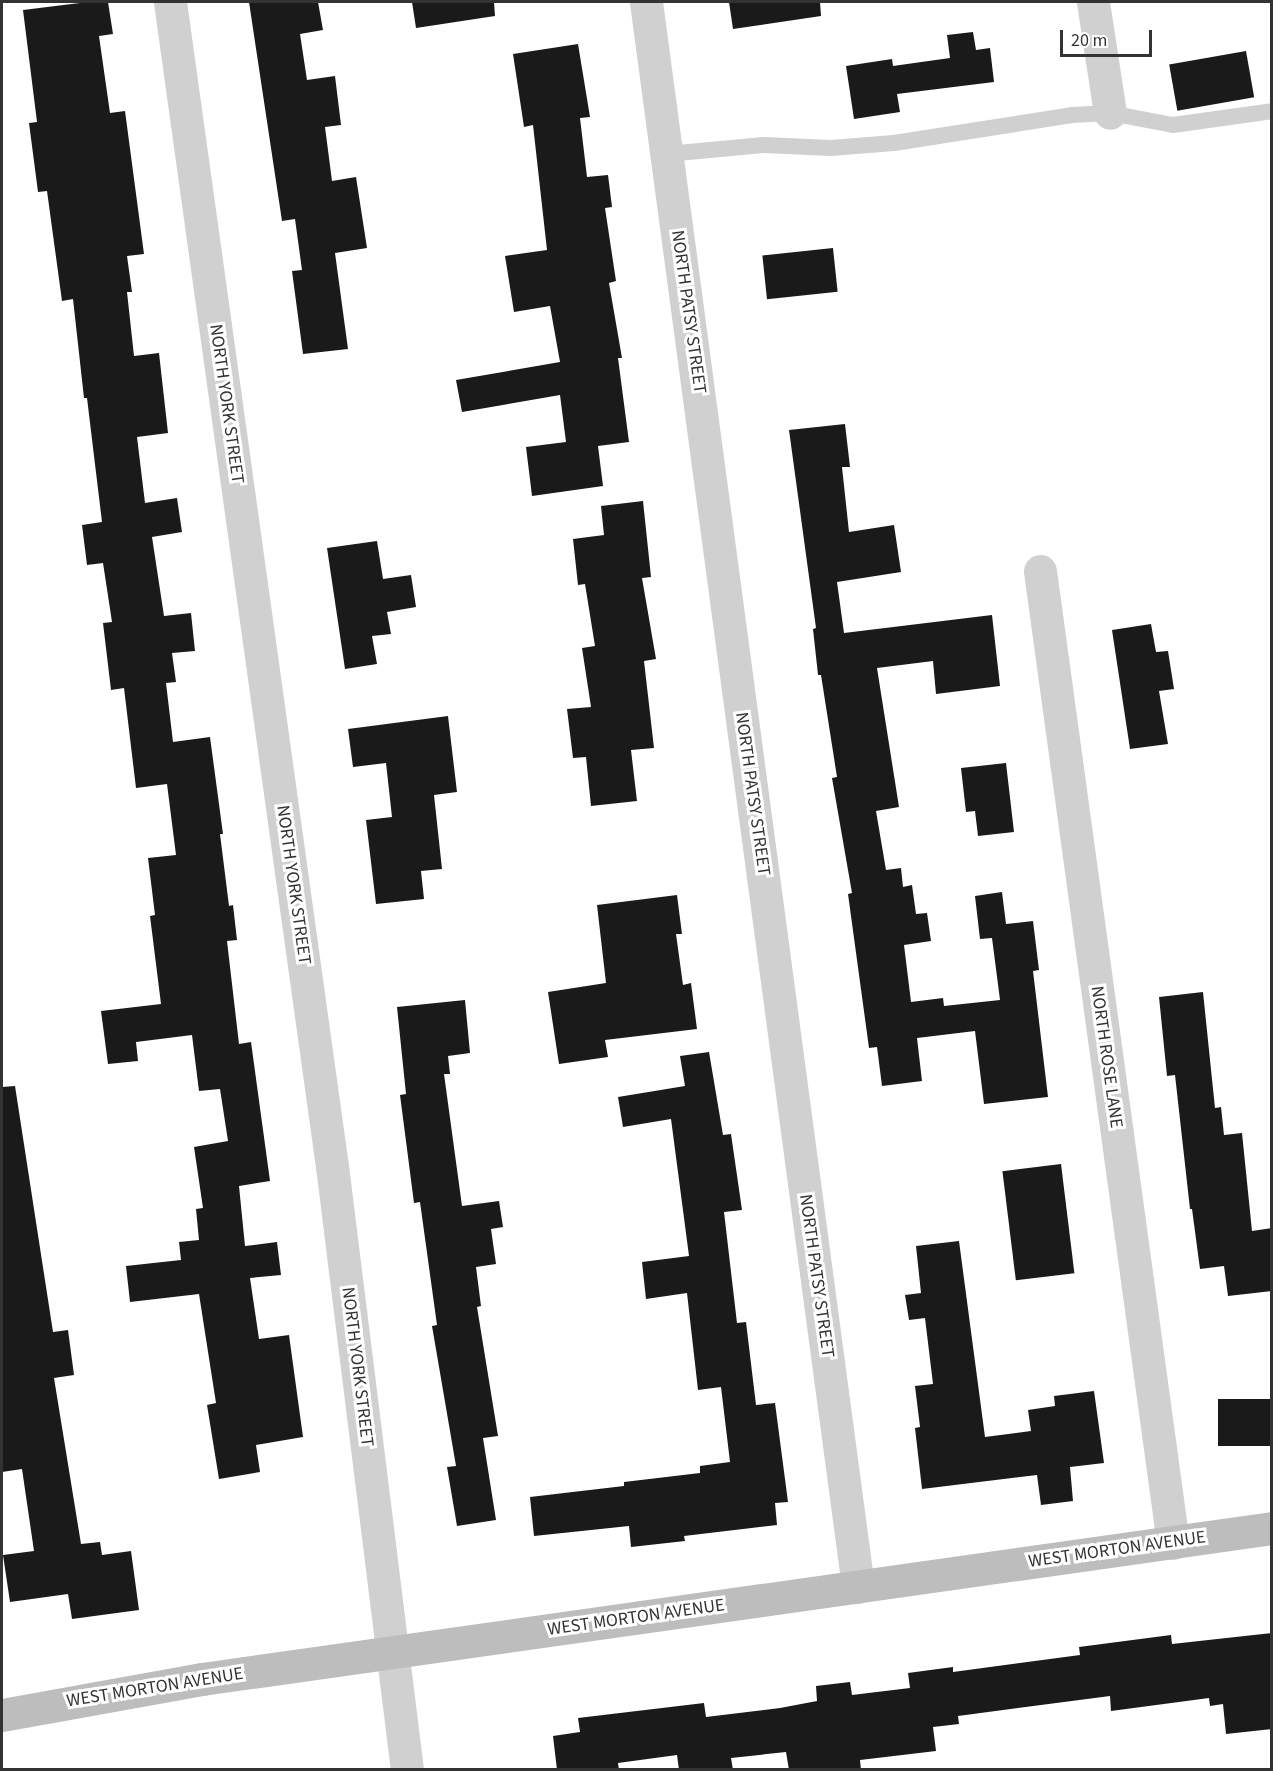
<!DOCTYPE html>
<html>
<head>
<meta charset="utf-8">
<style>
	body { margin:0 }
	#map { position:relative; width:1273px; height:1771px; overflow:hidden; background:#fff; font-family:"Source Sans 3",sans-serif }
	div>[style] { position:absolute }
	.building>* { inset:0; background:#1a1a1a; transform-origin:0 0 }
	.lane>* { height:16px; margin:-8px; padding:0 8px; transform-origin:8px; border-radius:8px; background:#d0d0d0 }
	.street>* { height:33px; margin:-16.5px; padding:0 16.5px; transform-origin:16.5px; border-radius:16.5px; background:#d0d0d0 }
	.secondary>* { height:33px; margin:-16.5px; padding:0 16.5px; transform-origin:16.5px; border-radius:16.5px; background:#bdbdbd }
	span { translate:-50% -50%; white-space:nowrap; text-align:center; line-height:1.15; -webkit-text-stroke:6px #fff; paint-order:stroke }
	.street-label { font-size:18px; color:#333 }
	.frame { position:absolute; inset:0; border:3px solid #333; pointer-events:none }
	.scale { position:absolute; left:1060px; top:30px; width:92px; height:27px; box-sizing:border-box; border:3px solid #333; border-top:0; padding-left:8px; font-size:18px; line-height:21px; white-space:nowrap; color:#333; -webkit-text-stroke:4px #fff; paint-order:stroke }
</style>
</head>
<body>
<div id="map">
	<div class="building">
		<div style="clip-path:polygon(88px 2px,108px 2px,113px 34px,99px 36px,110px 113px,125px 111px,144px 254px,127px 256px,132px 292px,127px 292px,134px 356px,159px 353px,168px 433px,137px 437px,145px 503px,177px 498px,182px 532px,152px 537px,164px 616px,191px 613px,195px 651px,172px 653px,176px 682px,166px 683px,173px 742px,210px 737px,223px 834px,220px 834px,229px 906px,233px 905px,237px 940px,227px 941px,239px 1044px,251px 1042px,270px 1181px,239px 1186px,245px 1246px,277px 1242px,281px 1275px,250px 1278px,259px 1339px,289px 1335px,303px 1437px,256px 1445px,260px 1472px,219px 1479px,207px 1405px,216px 1403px,199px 1294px,130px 1302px,126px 1266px,181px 1260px,179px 1242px,199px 1240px,196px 1209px,203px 1208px,194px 1147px,228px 1141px,220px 1089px,199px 1091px,192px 1035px,136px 1042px,138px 1061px,108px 1064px,101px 1011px,161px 1004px,150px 916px,155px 915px,148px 858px,176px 855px,167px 784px,136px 788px,124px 688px,111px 690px,103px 623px,112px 622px,103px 563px,87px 565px,82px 525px,102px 522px,87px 398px,84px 398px,73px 299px,62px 301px,47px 191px,38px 192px,29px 123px,37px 122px,23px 10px)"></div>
		<div style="clip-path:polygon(249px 2px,318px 2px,323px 30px,300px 34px,307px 80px,335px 76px,341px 125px,325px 127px,332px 181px,356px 177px,367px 248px,335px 253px,348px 349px,303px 354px,292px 271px,302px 270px,295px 219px,282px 221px)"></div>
		<div style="clip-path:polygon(412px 2px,494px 2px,495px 16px,416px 28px)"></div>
		<div style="clip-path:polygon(729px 2px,820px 2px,821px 16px,733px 29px)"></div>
		<div style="clip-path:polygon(973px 32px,976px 50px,990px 48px,994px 82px,897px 94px,900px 112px,854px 119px,846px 66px,892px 59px,893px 66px,950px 58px,947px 35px)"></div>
		<div style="clip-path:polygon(578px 44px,590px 117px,580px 118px,587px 177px,608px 175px,612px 207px,605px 208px,616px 281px,609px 283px,622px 358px,618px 358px,629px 442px,598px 446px,603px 486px,532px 496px,526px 447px,566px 442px,560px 395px,462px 412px,456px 380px,560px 362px,550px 306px,514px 312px,505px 256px,547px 250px,533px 125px,524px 127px,513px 54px)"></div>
		<div style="left:1246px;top:51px;width:47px;height:78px;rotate:80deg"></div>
		<div style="left:833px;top:248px;width:44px;height:71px;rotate:84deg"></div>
		<div style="clip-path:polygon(845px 424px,850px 467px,842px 467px,849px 532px,894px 525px,901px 572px,837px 582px,844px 633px,992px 615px,1000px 686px,936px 694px,933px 661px,877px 668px,899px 807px,876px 811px,886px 870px,901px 868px,903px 887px,912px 885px,916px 914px,927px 913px,931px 941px,904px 945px,911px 1002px,943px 998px,944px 1006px,1000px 1000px,992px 938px,980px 939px,975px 896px,1002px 892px,1006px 924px,1033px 921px,1039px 970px,1033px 971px,1048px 1097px,984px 1104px,975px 1031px,917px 1038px,922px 1081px,882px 1086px,877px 1047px,869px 1048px,848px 894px,852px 893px,832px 778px,837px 777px,821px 675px,818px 675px,813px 629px,816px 628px,789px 430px)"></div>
		<div style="clip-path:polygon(643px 501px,651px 577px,642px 578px,656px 659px,644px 661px,654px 748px,631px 750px,637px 801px,591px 806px,586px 757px,573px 758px,567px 709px,591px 707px,582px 648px,595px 646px,585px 584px,578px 585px,573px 539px,604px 535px,601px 506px)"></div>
		<div style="clip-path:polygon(377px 541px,383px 579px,411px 575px,416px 607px,387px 612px,391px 634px,372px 636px,377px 664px,345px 669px,327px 548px)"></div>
		<div style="clip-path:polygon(1151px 624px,1156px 652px,1168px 651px,1174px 689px,1159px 691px,1168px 744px,1130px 749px,1112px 630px)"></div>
		<div style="clip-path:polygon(448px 716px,457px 792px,434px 795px,442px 869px,421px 871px,424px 899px,376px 904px,366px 820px,392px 817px,386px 763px,353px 767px,348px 729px)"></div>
		<div style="clip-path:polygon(1006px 763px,1014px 832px,978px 836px,975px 811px,966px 812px,961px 768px)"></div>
		<div style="clip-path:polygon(677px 895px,682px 934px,676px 934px,683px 985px,691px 983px,697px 1029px,605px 1040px,608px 1057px,559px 1064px,548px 992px,606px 983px,597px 905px)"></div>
		<div style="clip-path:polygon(1203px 992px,1215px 1108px,1221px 1107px,1224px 1135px,1242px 1133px,1252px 1231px,1272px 1228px,1272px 1291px,1228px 1296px,1224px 1266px,1200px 1269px,1192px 1209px,1190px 1209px,1175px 1075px,1167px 1076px,1159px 997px)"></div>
		<div style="clip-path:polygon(465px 1000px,470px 1053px,448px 1056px,450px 1074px,444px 1074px,462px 1206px,499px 1201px,503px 1227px,491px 1229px,496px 1264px,476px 1267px,481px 1306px,477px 1307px,498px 1436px,483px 1438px,496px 1520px,457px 1526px,447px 1467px,456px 1466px,432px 1326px,437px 1325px,420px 1202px,414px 1203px,400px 1095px,406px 1094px,397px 1007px)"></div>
		<div style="clip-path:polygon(709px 1052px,723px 1135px,731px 1134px,742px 1210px,724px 1212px,737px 1323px,746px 1322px,756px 1405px,775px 1403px,788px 1502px,775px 1503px,777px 1525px,684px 1536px,685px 1541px,631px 1547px,629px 1526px,534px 1536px,530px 1497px,624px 1486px,624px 1482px,700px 1473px,700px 1466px,730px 1462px,721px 1387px,698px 1390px,687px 1293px,646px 1299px,642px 1262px,689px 1256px,671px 1119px,623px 1127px,618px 1097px,685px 1086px,680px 1056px)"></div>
		<div style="clip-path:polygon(15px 1086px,53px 1332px,68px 1330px,74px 1375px,54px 1378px,81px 1544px,100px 1542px,102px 1555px,131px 1551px,139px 1610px,72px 1619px,68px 1594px,10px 1602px,3px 1555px,34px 1551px,22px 1469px,2px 1472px,2px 1087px)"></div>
		<div style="left:1061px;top:1164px;width:110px;height:59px;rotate:83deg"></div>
		<div style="clip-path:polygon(959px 1241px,985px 1437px,1031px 1431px,1028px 1410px,1055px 1406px,1054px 1396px,1094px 1391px,1104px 1463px,1070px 1467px,1073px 1501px,1041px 1505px,1037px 1475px,922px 1489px,915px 1428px,920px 1427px,915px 1386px,933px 1384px,925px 1318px,909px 1320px,905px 1295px,921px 1293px,916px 1246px)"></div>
		<div style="left:1272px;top:1399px;width:47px;height:54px;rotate:90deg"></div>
		<div style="clip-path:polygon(1272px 1633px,1272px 1729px,1226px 1734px,1223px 1704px,1210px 1706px,1209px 1698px,1111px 1711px,1110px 1696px,958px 1716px,959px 1724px,933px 1727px,936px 1751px,860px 1760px,861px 1770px,789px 1770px,786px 1752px,731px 1758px,733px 1770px,679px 1770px,677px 1755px,618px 1763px,619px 1770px,557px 1770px,553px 1736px,580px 1732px,578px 1718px,704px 1703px,706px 1717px,780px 1708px,817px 1701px,816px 1686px,850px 1682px,852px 1695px,910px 1688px,908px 1673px,953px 1667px,953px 1672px,1080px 1655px,1079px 1647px,1171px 1635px,1172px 1644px)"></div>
	</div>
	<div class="lane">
		<div style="left:667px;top:154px;width:97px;rotate:-5.3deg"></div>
		<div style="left:764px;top:145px;width:67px;rotate:2.6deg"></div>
		<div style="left:831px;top:148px;width:63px;rotate:-4.5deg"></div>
		<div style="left:894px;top:143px;width:180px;rotate:-8.9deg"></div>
		<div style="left:1072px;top:115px;width:38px;rotate:-3deg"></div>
		<div style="left:1110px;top:113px;width:64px;rotate:10.8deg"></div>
		<div style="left:1173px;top:125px;width:100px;rotate:-8deg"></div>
	</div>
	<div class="street">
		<div style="left:170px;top:2px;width:1175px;rotate:82.08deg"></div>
		<div style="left:332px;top:1166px;width:609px;rotate:82.92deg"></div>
		<div style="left:646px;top:2px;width:1599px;rotate:82.38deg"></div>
		<div style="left:1093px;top:2px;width:112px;rotate:81.3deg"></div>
		<div style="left:1040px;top:571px;width:981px;rotate:82.21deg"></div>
	</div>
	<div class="secondary">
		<div style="left:2px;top:1715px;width:203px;rotate:-10.2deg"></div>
		<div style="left:202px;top:1679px;width:1081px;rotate:-8.03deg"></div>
	</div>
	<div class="street-label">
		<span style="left:688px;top:312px;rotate:82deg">NORTH PATSY STREET</span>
		<span style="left:226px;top:404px;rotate:82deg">NORTH YORK STREET</span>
		<span style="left:752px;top:794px;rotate:82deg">NORTH PATSY STREET</span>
		<span style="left:293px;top:885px;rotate:82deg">NORTH YORK STREET</span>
		<span style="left:1106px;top:1057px;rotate:82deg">NORTH ROSE LANE</span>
		<span style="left:816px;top:1276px;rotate:82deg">NORTH PATSY STREET</span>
		<span style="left:357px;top:1367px;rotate:83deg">NORTH YORK STREET</span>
		<span style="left:1117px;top:1550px;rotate:-8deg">WEST MORTON AVENUE</span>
		<span style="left:636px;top:1618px;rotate:-8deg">WEST MORTON AVENUE</span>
		<span style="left:155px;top:1688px;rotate:-9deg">WEST MORTON AVENUE</span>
	</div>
	<div class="frame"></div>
	<div class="scale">20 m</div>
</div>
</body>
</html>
